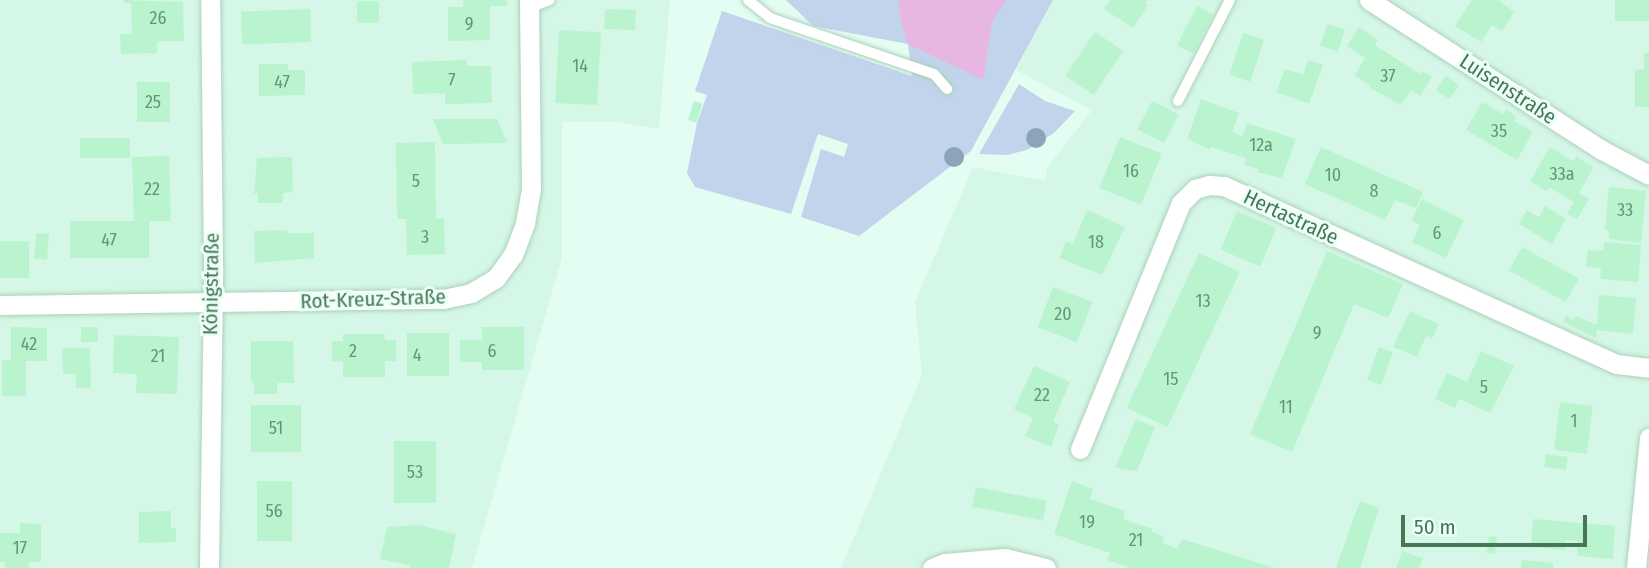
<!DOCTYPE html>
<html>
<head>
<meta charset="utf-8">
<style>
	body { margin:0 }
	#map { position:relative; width:1649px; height:568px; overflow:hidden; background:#e4fdf2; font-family:"Fira Sans Condensed",sans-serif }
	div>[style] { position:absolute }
	.residential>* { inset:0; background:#d5f7e7 }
	.green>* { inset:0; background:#c2d4eb }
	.water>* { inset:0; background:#e7b7e2 }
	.building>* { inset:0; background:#baf4cf; transform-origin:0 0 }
	.roads { filter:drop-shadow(0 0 2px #acd1bb) drop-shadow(0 0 2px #acd1bb) }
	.service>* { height:10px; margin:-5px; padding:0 5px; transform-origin:5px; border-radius:5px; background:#fff }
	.minor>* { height:19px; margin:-9.5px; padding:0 9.5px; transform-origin:9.5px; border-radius:9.5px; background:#fff }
	.trees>* { width:20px; height:20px; margin:-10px; border-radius:50%; background:#8da4b8 }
	span { translate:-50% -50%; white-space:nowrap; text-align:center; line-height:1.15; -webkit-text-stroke:6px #ebfff6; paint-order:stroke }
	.number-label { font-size:18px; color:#649675 }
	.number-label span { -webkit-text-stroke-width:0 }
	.street-label { font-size:21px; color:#487757 }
	.scale { position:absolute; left:1401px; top:515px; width:186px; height:32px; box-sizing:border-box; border:4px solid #487757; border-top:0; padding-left:9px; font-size:21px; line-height:24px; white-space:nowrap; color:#487757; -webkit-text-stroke:5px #ebfff6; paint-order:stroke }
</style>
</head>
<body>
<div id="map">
	<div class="residential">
		<div style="clip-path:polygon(0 0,670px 0,659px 129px,618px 122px,562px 122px,562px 258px,472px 568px,0 568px)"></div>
		<div style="clip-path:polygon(1053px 0,1649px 0,1649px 568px,841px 568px,922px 375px,915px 302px,973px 167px,1045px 181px,1047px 168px,1092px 110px,1016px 70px)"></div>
	</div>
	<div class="green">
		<div style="clip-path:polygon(786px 0,1053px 0,971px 151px,859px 236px,801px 217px,821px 149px,844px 157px,848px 144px,818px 134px,791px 214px,695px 187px,687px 173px,697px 123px,707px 95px,695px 91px,722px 11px,912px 76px,908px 44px,813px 26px)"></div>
		<div style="clip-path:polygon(1019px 84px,1045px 101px,1075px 111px,1054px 133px,1027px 150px,1007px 155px,979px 154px)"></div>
	</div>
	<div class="water">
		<div style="clip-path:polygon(899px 0,1006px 0,992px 22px,983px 80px,908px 44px,900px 18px)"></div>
	</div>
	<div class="building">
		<div style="clip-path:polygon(124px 0,183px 2px,184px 41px,157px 41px,157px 53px,121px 54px,120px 34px,132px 34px,131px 3px,124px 3px)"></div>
		<div style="clip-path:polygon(463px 0,507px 0,507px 6px,490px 6px,490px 40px,448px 41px,448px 7px,463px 7px)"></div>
		<div style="clip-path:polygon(1110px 0,1147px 0,1145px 3px,1148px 5px,1133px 28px,1104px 9px)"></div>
		<div style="clip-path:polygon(1472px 0,1499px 0,1514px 12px,1502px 31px,1492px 25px,1481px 42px,1455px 26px)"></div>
		<div style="left:1615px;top:0;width:34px;height:21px"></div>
		<div style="left:357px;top:1px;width:22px;height:22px"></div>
		<div style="left:1197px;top:6px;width:18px;height:44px;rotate:27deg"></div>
		<div style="left:310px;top:9px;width:33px;height:69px;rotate:88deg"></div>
		<div style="left:605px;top:9px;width:31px;height:20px;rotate:2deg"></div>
		<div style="left:1327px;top:24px;width:19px;height:23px;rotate:18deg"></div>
		<div style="clip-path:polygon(1359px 27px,1378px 40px,1375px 45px,1420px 74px,1422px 71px,1432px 77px,1420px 96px,1411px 90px,1401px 105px,1370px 88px,1371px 86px,1355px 75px,1365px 58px,1347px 46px)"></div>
		<div style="left:559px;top:30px;width:42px;height:73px;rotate:3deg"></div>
		<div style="left:1095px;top:32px;width:34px;height:53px;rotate:34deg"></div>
		<div style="left:1243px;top:33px;width:22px;height:44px;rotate:18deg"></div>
		<div style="clip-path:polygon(1644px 53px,1649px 53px,1649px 107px,1635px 107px,1635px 70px,1644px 69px)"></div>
		<div style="clip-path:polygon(467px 60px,467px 66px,491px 66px,492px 103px,445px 104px,445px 93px,413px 94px,412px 62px)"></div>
		<div style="clip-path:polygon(1308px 60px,1323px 65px,1309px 104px,1276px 92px,1285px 69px,1303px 75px)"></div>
		<div style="clip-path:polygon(259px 64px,288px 64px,288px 70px,305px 70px,305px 95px,259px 96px)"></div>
		<div style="left:1446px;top:76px;width:16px;height:17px;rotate:35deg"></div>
		<div style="left:137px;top:82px;width:33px;height:40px"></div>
		<div style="clip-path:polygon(1201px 99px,1239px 113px,1232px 132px,1242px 136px,1247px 123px,1296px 139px,1282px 178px,1257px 172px,1258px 169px,1244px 165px,1246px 158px,1211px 147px,1210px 150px,1187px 139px)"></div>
		<div style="left:694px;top:101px;width:9px;height:20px;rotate:18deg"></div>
		<div style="left:1152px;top:101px;width:30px;height:32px;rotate:27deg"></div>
		<div style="clip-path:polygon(1482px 102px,1503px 114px,1506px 109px,1516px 116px,1514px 121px,1533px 132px,1517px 160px,1466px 130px)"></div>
		<div style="clip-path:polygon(433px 119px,497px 119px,507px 143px,443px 144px)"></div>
		<div style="left:1120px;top:137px;width:45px;height:55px;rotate:22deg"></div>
		<div style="left:80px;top:138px;width:50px;height:20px"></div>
		<div style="clip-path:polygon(435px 142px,436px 219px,444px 218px,445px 254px,407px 255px,406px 219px,397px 219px,396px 143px)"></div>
		<div style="clip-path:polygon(1321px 147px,1423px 192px,1416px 208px,1395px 200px,1385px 220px,1305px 184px)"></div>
		<div style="clip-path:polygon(1550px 147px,1573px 161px,1576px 156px,1594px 167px,1579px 193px,1589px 199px,1577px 219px,1567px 214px,1574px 202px,1549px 187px,1546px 191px,1530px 181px)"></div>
		<div style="clip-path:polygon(169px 156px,171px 221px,149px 221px,149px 258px,70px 258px,70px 221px,134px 221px,132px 157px)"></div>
		<div style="clip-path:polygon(292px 157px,293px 192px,283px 193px,283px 203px,258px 203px,258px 193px,254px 194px,257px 158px)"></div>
		<div style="clip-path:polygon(1609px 187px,1646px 191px,1641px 243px,1609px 239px,1609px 230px,1605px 230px)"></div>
		<div style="clip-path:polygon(1422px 199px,1464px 220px,1446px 258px,1412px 242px,1420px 225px,1411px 221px)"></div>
		<div style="clip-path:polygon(1545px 206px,1566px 219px,1552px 244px,1519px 224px,1527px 210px,1539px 217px)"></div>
		<div style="clip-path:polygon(1087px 210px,1125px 227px,1102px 275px,1060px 258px,1066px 241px,1073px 244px)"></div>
		<div style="left:1237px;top:211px;width:43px;height:42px;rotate:23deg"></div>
		<div style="clip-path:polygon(287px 230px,287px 233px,314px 233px,314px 258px,255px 263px,254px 231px)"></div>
		<div style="left:36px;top:233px;width:13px;height:26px;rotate:4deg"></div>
		<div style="left:0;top:241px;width:29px;height:37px"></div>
		<div style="clip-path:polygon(1604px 242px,1641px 245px,1638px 282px,1600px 279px,1601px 268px,1586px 267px,1588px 250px,1603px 251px)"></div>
		<div style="left:1522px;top:247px;width:65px;height:27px;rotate:29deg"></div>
		<div style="clip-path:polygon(1327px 251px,1403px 284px,1388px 318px,1354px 304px,1292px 452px,1250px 434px)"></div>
		<div style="left:1199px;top:253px;width:45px;height:171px;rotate:25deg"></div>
		<div style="left:1053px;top:287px;width:42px;height:43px;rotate:21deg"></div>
		<div style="clip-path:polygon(1599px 295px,1636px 298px,1633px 334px,1597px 330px,1596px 338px,1563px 322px,1566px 316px,1574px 320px,1576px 316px,1597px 325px)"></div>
		<div style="clip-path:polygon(1410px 311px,1439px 324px,1432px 339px,1426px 336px,1417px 357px,1393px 347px)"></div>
		<div style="clip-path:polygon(11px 327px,47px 328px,47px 361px,26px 361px,26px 396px,2px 396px,2px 360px,11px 360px)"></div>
		<div style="left:81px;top:327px;width:17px;height:15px"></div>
		<div style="clip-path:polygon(482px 327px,524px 327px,524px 370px,482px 370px,482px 362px,460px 362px,460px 340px,482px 340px)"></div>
		<div style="left:449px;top:333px;width:43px;height:42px;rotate:90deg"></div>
		<div style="clip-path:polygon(343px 334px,384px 334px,385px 340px,396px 340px,396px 361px,385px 361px,385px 377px,343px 377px,343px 362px,332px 361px,332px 341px,343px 341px)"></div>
		<div style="clip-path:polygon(114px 335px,179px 337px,177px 394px,136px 393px,137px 374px,113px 373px)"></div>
		<div style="clip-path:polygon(251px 341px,293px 341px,294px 383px,277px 383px,277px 394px,254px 394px,254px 383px,251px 383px)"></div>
		<div style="left:1379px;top:347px;width:15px;height:35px;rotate:20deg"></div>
		<div style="clip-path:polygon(62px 348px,90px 348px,91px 388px,76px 388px,76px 374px,63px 374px)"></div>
		<div style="clip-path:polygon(1481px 351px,1514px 366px,1490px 413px,1459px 399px,1455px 408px,1435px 399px,1447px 373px,1467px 382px)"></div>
		<div style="clip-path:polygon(1034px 366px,1070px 382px,1053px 422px,1059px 425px,1051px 447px,1025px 436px,1033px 418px,1014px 409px)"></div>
		<div style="left:1560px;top:402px;width:33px;height:48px;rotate:7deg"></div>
		<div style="left:251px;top:405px;width:50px;height:47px"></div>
		<div style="clip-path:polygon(1136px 419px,1155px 427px,1137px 471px,1115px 468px)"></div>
		<div style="left:394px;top:441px;width:42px;height:62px"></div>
		<div style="left:1546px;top:454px;width:22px;height:13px;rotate:8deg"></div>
		<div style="left:292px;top:481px;width:60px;height:35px;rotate:90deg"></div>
		<div style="clip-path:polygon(1072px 481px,1093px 489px,1090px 499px,1125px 511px,1123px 519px,1153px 529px,1152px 532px,1164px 537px,1162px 543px,1177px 549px,1182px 539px,1274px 568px,1130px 568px,1107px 560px,1110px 553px,1054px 534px)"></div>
		<div style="left:976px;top:487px;width:72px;height:20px;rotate:11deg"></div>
		<div style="clip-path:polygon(1360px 501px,1379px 508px,1360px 568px,1336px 568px)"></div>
		<div style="clip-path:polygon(171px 511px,171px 528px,176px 528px,176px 542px,139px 543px,139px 512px)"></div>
		<div style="clip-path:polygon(1533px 519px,1615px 526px,1613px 559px,1577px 556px,1578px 541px,1566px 540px,1565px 550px,1531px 547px)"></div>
		<div style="clip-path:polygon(20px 523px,41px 524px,41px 562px,29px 562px,29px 568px,5px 568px,5px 562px,0 562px,0 533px,20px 533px)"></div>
		<div style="clip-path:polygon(419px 525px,456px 534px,449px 568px,409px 568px,410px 565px,380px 559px,387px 527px)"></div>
		<div style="left:1489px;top:536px;width:8px;height:17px;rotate:7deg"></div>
		<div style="clip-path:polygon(1402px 551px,1423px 558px,1419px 568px,1396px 568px)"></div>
		<div style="clip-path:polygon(1522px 560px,1553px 563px,1553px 568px,1521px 568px)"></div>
	</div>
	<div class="roads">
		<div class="service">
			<div style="left:748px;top:0;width:28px;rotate:39deg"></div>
			<div style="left:770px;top:18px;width:173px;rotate:18.9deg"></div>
			<div style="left:934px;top:74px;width:20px;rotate:49deg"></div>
			<div style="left:529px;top:8px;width:22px;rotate:-21deg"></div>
			<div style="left:1178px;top:101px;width:114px;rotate:-62.8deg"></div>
		</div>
		<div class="minor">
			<div style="left:1369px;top:0;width:277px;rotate:32.8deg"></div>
			<div style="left:1602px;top:150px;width:53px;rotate:28deg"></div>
			<div style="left:0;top:305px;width:443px;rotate:-0.8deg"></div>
			<div style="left:443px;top:299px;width:29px;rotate:-12deg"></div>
			<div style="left:471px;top:293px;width:29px;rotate:-31deg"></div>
			<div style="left:496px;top:278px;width:29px;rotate:-54deg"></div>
			<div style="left:513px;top:255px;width:34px;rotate:-69deg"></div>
			<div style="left:525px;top:223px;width:34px;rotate:-80deg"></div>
			<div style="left:531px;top:190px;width:190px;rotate:-90.6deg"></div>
			<div style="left:1080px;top:449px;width:266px;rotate:-67.7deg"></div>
			<div style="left:1181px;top:203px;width:20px;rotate:-45deg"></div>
			<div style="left:1195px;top:189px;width:15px;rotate:-16deg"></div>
			<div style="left:1209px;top:185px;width:15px;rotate:4deg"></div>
			<div style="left:1224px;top:186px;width:431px;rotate:24.4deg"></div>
			<div style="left:1617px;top:364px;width:32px;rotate:7deg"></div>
			<div style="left:209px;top:568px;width:301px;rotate:-89.2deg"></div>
			<div style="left:213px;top:267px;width:267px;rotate:-90.6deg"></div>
			<div style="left:932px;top:568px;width:14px;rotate:-21deg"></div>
			<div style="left:945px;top:563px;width:60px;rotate:-4.8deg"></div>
			<div style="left:1005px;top:558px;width:42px;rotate:13.7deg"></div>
			<div style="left:1636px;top:568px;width:131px;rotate:-84.3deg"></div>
		</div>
	</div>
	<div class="trees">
		<div style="left:1036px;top:138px"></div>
		<div style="left:954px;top:157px"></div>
	</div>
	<div class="number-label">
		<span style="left:158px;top:18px">26</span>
		<span style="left:469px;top:24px">9</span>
		<span style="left:580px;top:66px">14</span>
		<span style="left:1388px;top:76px">37</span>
		<span style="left:452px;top:80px">7</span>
		<span style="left:282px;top:82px">47</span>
		<span style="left:153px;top:102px">25</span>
		<span style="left:1499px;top:131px">35</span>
		<span style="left:1261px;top:145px">12a</span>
		<span style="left:1131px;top:171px">16</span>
		<span style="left:1562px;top:174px">33a</span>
		<span style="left:1333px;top:175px">10</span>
		<span style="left:416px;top:181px">5</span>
		<span style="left:152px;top:189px">22</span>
		<span style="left:1374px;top:191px">8</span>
		<span style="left:1625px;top:210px">33</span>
		<span style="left:1437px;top:233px">6</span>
		<span style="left:425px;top:237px">3</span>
		<span style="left:109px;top:240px">47</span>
		<span style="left:1096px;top:242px">18</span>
		<span style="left:1203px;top:301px">13</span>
		<span style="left:1063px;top:314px">20</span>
		<span style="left:1317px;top:333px">9</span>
		<span style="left:29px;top:344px">42</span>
		<span style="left:353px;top:351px">2</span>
		<span style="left:492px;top:351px">6</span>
		<span style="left:417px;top:355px">4</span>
		<span style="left:158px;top:356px">21</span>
		<span style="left:1171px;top:379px">15</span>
		<span style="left:1484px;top:387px">5</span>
		<span style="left:1042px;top:395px">22</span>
		<span style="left:1286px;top:407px">11</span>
		<span style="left:1574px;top:421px">1</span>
		<span style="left:276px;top:428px">51</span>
		<span style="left:415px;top:472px">53</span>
		<span style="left:274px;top:511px">56</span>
		<span style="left:1087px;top:522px">19</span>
		<span style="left:1136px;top:540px">21</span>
		<span style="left:20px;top:548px">17</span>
	</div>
	<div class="street-label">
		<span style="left:1508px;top:89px;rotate:33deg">Luisenstraße</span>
		<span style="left:1291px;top:217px;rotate:25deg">Hertastraße</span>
		<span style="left:211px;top:284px;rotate:-89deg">Königstraße</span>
		<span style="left:373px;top:299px;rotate:-2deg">Rot-Kreuz-Straße</span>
	</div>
	<div class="scale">50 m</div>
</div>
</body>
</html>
